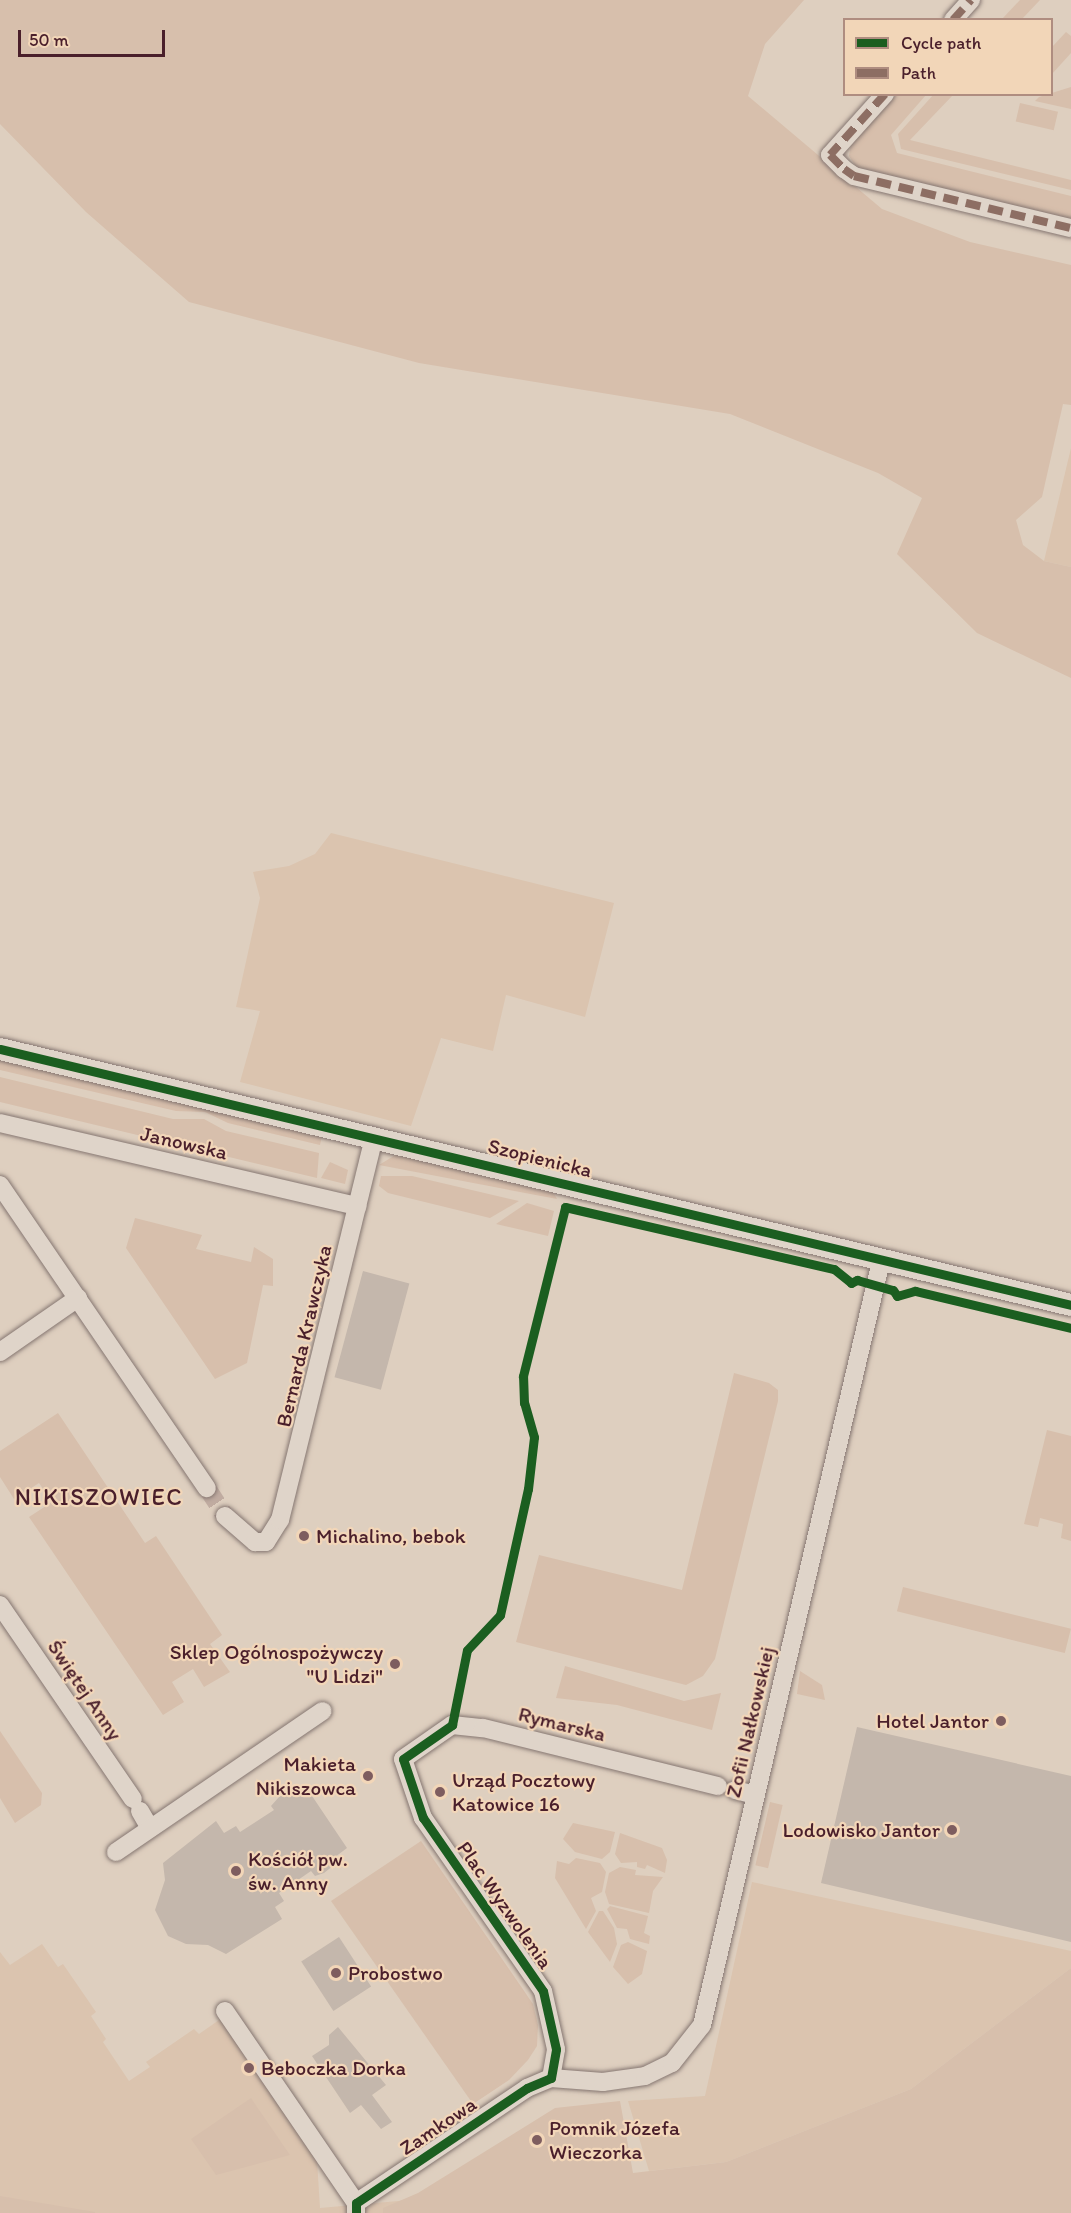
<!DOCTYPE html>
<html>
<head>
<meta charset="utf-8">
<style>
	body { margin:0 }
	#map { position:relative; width:1071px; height:2213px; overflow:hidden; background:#decfbf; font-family:Itim,sans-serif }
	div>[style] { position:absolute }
	.built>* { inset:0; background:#dbc4af }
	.green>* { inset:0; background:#d7bfac; transform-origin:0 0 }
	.building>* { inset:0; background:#c4b7ac; transform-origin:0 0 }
	.minor-tunnel>* { height:18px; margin-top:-9px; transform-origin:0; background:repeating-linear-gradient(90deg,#c0aca1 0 18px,transparent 0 27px) }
	.roads { filter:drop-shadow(0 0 2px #857671) drop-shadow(0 0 2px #857671) }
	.minor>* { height:18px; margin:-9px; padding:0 9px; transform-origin:9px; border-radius:9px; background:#dfd4c9 }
	.tertiary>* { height:22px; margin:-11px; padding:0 11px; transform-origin:11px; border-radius:11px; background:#dfd4c9 }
	.quiet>* { height:8px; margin-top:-4px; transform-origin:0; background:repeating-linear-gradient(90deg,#8d6e63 0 15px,transparent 0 23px) }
	.cycleway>* { height:9px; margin:-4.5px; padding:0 4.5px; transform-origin:4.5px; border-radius:4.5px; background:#1b5e20 }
	.dots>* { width:16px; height:16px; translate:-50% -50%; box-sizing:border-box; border:3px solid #f2d6b8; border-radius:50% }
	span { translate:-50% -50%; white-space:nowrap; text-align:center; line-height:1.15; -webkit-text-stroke:4.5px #f2d6b8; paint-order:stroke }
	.street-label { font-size:21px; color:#4a1f2b }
	.poi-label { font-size:21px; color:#4a1f2b }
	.left { translate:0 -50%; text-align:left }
	.right { translate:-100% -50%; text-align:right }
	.quarter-label { font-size:24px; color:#4a1f2b; letter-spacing:1.5px }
	.legend { position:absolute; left:843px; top:18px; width:210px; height:78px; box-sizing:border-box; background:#f2d6b8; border:2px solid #af8d80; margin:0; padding:8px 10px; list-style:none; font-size:18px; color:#4a1f2b }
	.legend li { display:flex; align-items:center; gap:12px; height:30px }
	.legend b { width:30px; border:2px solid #af8d80 }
	.scale { position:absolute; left:18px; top:30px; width:147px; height:27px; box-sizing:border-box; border:3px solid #4a1f2b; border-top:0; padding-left:8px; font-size:18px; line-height:21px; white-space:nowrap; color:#4a1f2b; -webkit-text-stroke:4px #f2d6b8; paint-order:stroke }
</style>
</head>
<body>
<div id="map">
	<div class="built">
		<div style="clip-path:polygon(1071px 448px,1071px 567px,1044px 561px)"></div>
		<div style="clip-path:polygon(331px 833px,614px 903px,585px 1017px,506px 995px,493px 1051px,441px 1038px,411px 1126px,240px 1082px,260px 1011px,236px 1007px,260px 898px,253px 872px,289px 866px,315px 854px)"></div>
		<div style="clip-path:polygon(752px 1882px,1071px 1951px,1071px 1968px,911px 2089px,726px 2162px,649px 2171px,628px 2101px,705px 2096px)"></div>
		<div style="clip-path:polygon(42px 1944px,58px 1967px,63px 1964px,96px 2012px,91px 2016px,106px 2039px,103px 2042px,129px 2081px,150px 2067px,146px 2062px,194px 2029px,199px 2034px,222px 2018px,317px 2161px,320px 2208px,576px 2185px,1071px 2213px,0 2213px,0 1952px,10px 1965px)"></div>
	</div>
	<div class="green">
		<div style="clip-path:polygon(0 0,804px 0,765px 44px,748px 96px,882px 209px,970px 242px,1071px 265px,1071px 405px,1063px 404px,1042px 497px,1016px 520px,1023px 545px,1044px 561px,1071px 567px,1071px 678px,977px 633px,897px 554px,922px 498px,878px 473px,730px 414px,419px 363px,189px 302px,86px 212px,0 124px)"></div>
		<div style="clip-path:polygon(1020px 0,1040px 0,1022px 19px,1002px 19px)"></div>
		<div style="clip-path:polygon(1066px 32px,1071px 36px,1071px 53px,1052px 74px,1052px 47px)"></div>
		<div style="clip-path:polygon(1071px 87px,1071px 109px,1035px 101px,1039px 97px)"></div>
		<div style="clip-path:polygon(934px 94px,953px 95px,910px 140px,1071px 180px,1071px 190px,901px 149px,898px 134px)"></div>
		<div style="clip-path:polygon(896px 95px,926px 95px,891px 135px,897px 153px,1071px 196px,1071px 220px,857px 168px,849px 156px,851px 144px)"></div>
		<div style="left:1020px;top:103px;width:39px;height:19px;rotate:13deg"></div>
		<div style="clip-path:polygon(0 1060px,322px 1136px,320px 1145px,228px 1123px,205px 1112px,176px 1111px,0 1070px)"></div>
		<div style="clip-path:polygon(0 1077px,173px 1119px,204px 1119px,226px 1131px,319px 1153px,317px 1178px,0 1102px)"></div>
		<div style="clip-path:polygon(397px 1154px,552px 1190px,557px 1199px,379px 1165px)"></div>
		<div style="clip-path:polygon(330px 1162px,348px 1170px,345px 1184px,321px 1178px)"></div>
		<div style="clip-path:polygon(381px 1176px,412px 1176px,519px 1201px,490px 1218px,388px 1193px,379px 1186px)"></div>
		<div style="clip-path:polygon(527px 1203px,554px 1211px,548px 1236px,496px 1224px)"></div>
		<div style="clip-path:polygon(135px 1218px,202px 1235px,196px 1249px,251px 1262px,254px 1247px,273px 1259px,273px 1286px,263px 1285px,247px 1363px,215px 1379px,126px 1248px)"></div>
		<div style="clip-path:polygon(734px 1373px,769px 1383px,778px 1390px,778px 1401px,715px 1659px,703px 1676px,686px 1685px,516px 1642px,539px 1555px,682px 1590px)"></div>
		<div style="clip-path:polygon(58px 1413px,145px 1543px,156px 1536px,222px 1635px,210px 1644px,230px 1672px,204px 1687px,193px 1669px,172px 1682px,184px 1702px,163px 1715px,29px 1517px,52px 1502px,39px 1483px,14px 1499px,0 1477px,0 1451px)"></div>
		<div style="clip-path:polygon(1047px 1430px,1071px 1436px,1071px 1541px,1061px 1538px,1063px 1524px,1040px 1518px,1038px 1527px,1024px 1524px)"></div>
		<div style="left:903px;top:1587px;width:173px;height:25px;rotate:14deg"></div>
		<div style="clip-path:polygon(565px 1666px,684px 1701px,721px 1693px,712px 1730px,617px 1705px,556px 1698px)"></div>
		<div style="clip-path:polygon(800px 1671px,822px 1685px,825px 1700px,797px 1694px)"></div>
		<div style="clip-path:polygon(0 1731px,42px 1793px,41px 1805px,15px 1823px,0 1798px)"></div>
		<div style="left:770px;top:1802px;width:13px;height:65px;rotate:13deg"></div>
		<div style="clip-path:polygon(573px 1823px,615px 1832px,610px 1852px,602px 1859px,575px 1852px,563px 1839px)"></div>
		<div style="clip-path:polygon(620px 1833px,662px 1848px,667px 1860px,665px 1873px,647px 1865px,645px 1869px,637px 1867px,637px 1862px,621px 1863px,615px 1854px)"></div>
		<div style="clip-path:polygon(421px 1841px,533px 2004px,538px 2025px,537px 2046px,528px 2060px,509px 2080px,473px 2104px,331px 1901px)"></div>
		<div style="clip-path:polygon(576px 1858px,600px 1863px,606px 1872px,602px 1892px,591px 1898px,596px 1911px,586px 1929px,555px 1878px,557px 1861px,569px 1864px)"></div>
		<div style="clip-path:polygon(620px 1867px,636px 1870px,635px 1875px,663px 1877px,653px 1891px,649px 1913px,609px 1904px,605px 1892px,609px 1873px)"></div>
		<div style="clip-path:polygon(610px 1906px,648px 1916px,644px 1933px,650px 1936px,649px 1944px,630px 1939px,627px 1929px,617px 1928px,607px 1909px)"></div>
		<div style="clip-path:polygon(599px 1911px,603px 1911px,614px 1928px,617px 1944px,610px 1962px,588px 1932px)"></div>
		<div style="clip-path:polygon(628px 1942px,647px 1951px,642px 1974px,628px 1984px,613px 1967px,621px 1945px)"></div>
		<div style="clip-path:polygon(1071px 1968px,1071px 2213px,383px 2213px,383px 2208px,418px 2193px,555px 2108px,620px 2101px,633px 2173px,726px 2162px,911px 2089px)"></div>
		<div style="clip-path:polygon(251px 2098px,290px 2155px,216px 2175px,191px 2139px)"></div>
		<div style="clip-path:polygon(0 2196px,95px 2212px,95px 2213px,0 2213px)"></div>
	</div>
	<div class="building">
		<div style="left:363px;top:1271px;width:48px;height:110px;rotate:15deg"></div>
		<div style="clip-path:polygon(857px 1727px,1071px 1776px,1071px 1942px,821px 1883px)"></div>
		<div style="clip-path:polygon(306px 1787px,347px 1848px,335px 1857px,339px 1861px,324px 1873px,315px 1876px,311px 1871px,279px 1893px,284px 1901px,275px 1907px,282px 1919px,226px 1954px,208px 1945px,186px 1944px,168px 1936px,155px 1910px,165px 1880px,163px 1863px,216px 1821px,224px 1833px,236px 1826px,240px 1832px,274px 1810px,271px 1806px,279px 1797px,292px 1790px,295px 1796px)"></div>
		<div style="left:339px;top:1937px;width:59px;height:45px;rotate:57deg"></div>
		<div style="clip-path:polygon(338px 2027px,386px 2085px,372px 2095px,392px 2122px,381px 2129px,361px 2105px,350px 2113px,312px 2056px,329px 2045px,329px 2035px)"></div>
	</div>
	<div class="minor-tunnel">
		<div style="left:207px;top:1488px;width:33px;rotate:57deg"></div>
	</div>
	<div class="roads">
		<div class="minor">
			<div style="left:953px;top:20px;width:27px;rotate:-48deg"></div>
			<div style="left:885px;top:94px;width:82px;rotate:132deg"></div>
			<div style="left:830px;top:155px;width:20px;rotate:45deg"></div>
			<div style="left:844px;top:169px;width:12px;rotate:35deg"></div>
			<div style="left:854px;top:176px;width:223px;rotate:13.5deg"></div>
			<div style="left:0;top:1123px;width:367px;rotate:13.1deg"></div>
			<div style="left:0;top:1185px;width:367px;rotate:55.7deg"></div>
			<div style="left:0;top:1352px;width:95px;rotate:-34.7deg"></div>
			<div style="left:225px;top:1516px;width:40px;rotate:41deg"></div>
			<div style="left:255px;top:1542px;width:11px"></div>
			<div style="left:266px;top:1542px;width:26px;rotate:-58deg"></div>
			<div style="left:280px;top:1520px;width:394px;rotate:-76.2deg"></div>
			<div style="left:0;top:1605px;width:235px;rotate:55.6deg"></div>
			<div style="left:735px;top:1790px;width:21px;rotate:14deg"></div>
			<div style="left:140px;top:1811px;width:20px;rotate:60deg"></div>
			<div style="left:116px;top:1852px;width:250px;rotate:-34.3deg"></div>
			<div style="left:225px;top:2011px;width:232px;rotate:55.7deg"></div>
			<div style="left:551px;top:2078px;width:52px;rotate:4.4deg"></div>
			<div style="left:603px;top:2082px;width:42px;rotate:-8.1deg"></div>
			<div style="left:645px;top:2076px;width:30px;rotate:-26deg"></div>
			<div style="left:672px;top:2063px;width:48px;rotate:-51.7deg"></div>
			<div style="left:702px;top:2025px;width:785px;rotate:-76.81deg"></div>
			<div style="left:551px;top:2078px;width:29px;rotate:-80deg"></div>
			<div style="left:556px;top:2049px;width:59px;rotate:-102.6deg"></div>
			<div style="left:543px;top:1991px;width:211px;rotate:-124.7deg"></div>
			<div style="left:423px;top:1818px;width:62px;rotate:-108.7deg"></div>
			<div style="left:403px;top:1759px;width:60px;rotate:-34.8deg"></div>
			<div style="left:452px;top:1725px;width:31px;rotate:6deg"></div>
			<div style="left:483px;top:1728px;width:242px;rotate:13.9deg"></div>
			<div style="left:356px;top:2213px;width:10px;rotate:-90deg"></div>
			<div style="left:356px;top:2203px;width:206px;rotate:-33.9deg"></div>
			<div style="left:527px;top:2088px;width:26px;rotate:-23deg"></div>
		</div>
		<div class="tertiary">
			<div style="left:0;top:1049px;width:1101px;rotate:13.44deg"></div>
		</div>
	</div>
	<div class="quiet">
		<div style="left:953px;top:20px;width:27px;rotate:-48deg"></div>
		<div style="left:885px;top:94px;width:82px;rotate:132deg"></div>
		<div style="left:830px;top:155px;width:20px;rotate:45deg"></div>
		<div style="left:844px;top:169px;width:12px;rotate:35deg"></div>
		<div style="left:854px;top:176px;width:223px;rotate:13.5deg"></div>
	</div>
	<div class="cycleway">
		<div style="left:0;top:1049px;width:1101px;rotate:13.44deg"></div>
		<div style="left:356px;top:2213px;width:10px;rotate:-90deg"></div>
		<div style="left:356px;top:2203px;width:206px;rotate:-33.9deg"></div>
		<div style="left:527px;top:2088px;width:26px;rotate:-23deg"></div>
		<div style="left:551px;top:2078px;width:29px;rotate:-80deg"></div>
		<div style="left:556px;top:2049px;width:59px;rotate:-102.6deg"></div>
		<div style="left:543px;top:1991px;width:211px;rotate:-124.7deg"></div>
		<div style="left:423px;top:1818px;width:62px;rotate:-108.7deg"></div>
		<div style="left:403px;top:1759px;width:60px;rotate:-34.8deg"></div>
		<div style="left:452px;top:1725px;width:76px;rotate:-78.7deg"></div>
		<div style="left:467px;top:1650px;width:48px;rotate:-46.7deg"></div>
		<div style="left:500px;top:1615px;width:129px;rotate:-77.5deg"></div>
		<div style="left:528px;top:1489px;width:52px;rotate:-83.4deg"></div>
		<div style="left:534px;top:1437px;width:35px;rotate:-106deg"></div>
		<div style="left:524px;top:1403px;width:27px;rotate:-92deg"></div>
		<div style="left:523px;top:1376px;width:174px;rotate:-76deg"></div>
		<div style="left:565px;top:1207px;width:276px;rotate:13deg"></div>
		<div style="left:834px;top:1269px;width:22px;rotate:39deg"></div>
		<div style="left:851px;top:1283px;width:7px;rotate:-27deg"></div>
		<div style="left:857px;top:1280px;width:37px;rotate:16deg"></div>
		<div style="left:893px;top:1290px;width:7px;rotate:56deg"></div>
		<div style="left:897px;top:1296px;width:19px;rotate:-16deg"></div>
		<div style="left:915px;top:1291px;width:160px;rotate:13.3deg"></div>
	</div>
	<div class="dots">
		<div style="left:304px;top:1536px;background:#7e5d5f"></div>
		<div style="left:395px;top:1664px;background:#7e5d5f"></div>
		<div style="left:1001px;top:1721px;background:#7e5d5f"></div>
		<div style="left:368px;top:1776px;background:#7e5d5f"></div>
		<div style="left:440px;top:1792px;background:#7e5d5f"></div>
		<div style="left:952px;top:1830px;background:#7e5d5f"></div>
		<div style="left:236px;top:1871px;background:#7e5d5f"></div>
		<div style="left:336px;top:1973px;background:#7e5d5f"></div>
		<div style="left:249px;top:2068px;background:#7e5d5f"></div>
		<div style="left:537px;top:2140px;background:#7e5d5f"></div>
	</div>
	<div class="street-label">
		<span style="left:184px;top:1143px;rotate:13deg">Janowska</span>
		<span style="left:540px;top:1158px;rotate:14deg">Szopienicka</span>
		<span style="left:304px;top:1336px;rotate:-77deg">Bernarda Krawczyka</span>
		<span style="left:85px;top:1690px;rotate:56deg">Świętej Anny</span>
		<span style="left:750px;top:1722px;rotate:-77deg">Zofii Nałkowskiej</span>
		<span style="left:562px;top:1724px;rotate:14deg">Rymarska</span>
		<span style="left:505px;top:1905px;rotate:55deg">Plac Wyzwolenia</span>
		<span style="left:438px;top:2126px;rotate:-34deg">Zamkowa</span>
	</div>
	<div class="poi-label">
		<span class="left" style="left:316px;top:1536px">Michalino, bebok</span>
		<span class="right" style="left:383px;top:1664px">Sklep Ogólnospożywczy<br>"U Lidzi"</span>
		<span class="right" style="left:989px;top:1721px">Hotel Jantor</span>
		<span class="right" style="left:356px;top:1776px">Makieta<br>Nikiszowca</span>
		<span class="left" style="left:452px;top:1792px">Urząd Pocztowy<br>Katowice 16</span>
		<span class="right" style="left:940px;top:1830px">Lodowisko Jantor</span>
		<span class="left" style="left:248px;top:1871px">Kościół pw.<br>św. Anny</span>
		<span class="left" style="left:348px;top:1973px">Probostwo</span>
		<span class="left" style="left:261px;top:2068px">Beboczka Dorka</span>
		<span class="left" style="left:549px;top:2140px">Pomnik Józefa<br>Wieczorka</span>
	</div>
	<div class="quarter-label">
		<span style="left:99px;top:1497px">NIKISZOWIEC</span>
	</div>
	<ul class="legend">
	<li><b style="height:8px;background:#1b5e20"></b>Cycle path</li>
	<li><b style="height:8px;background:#8d6e63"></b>Path</li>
	</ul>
	<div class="scale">50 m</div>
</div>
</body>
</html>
